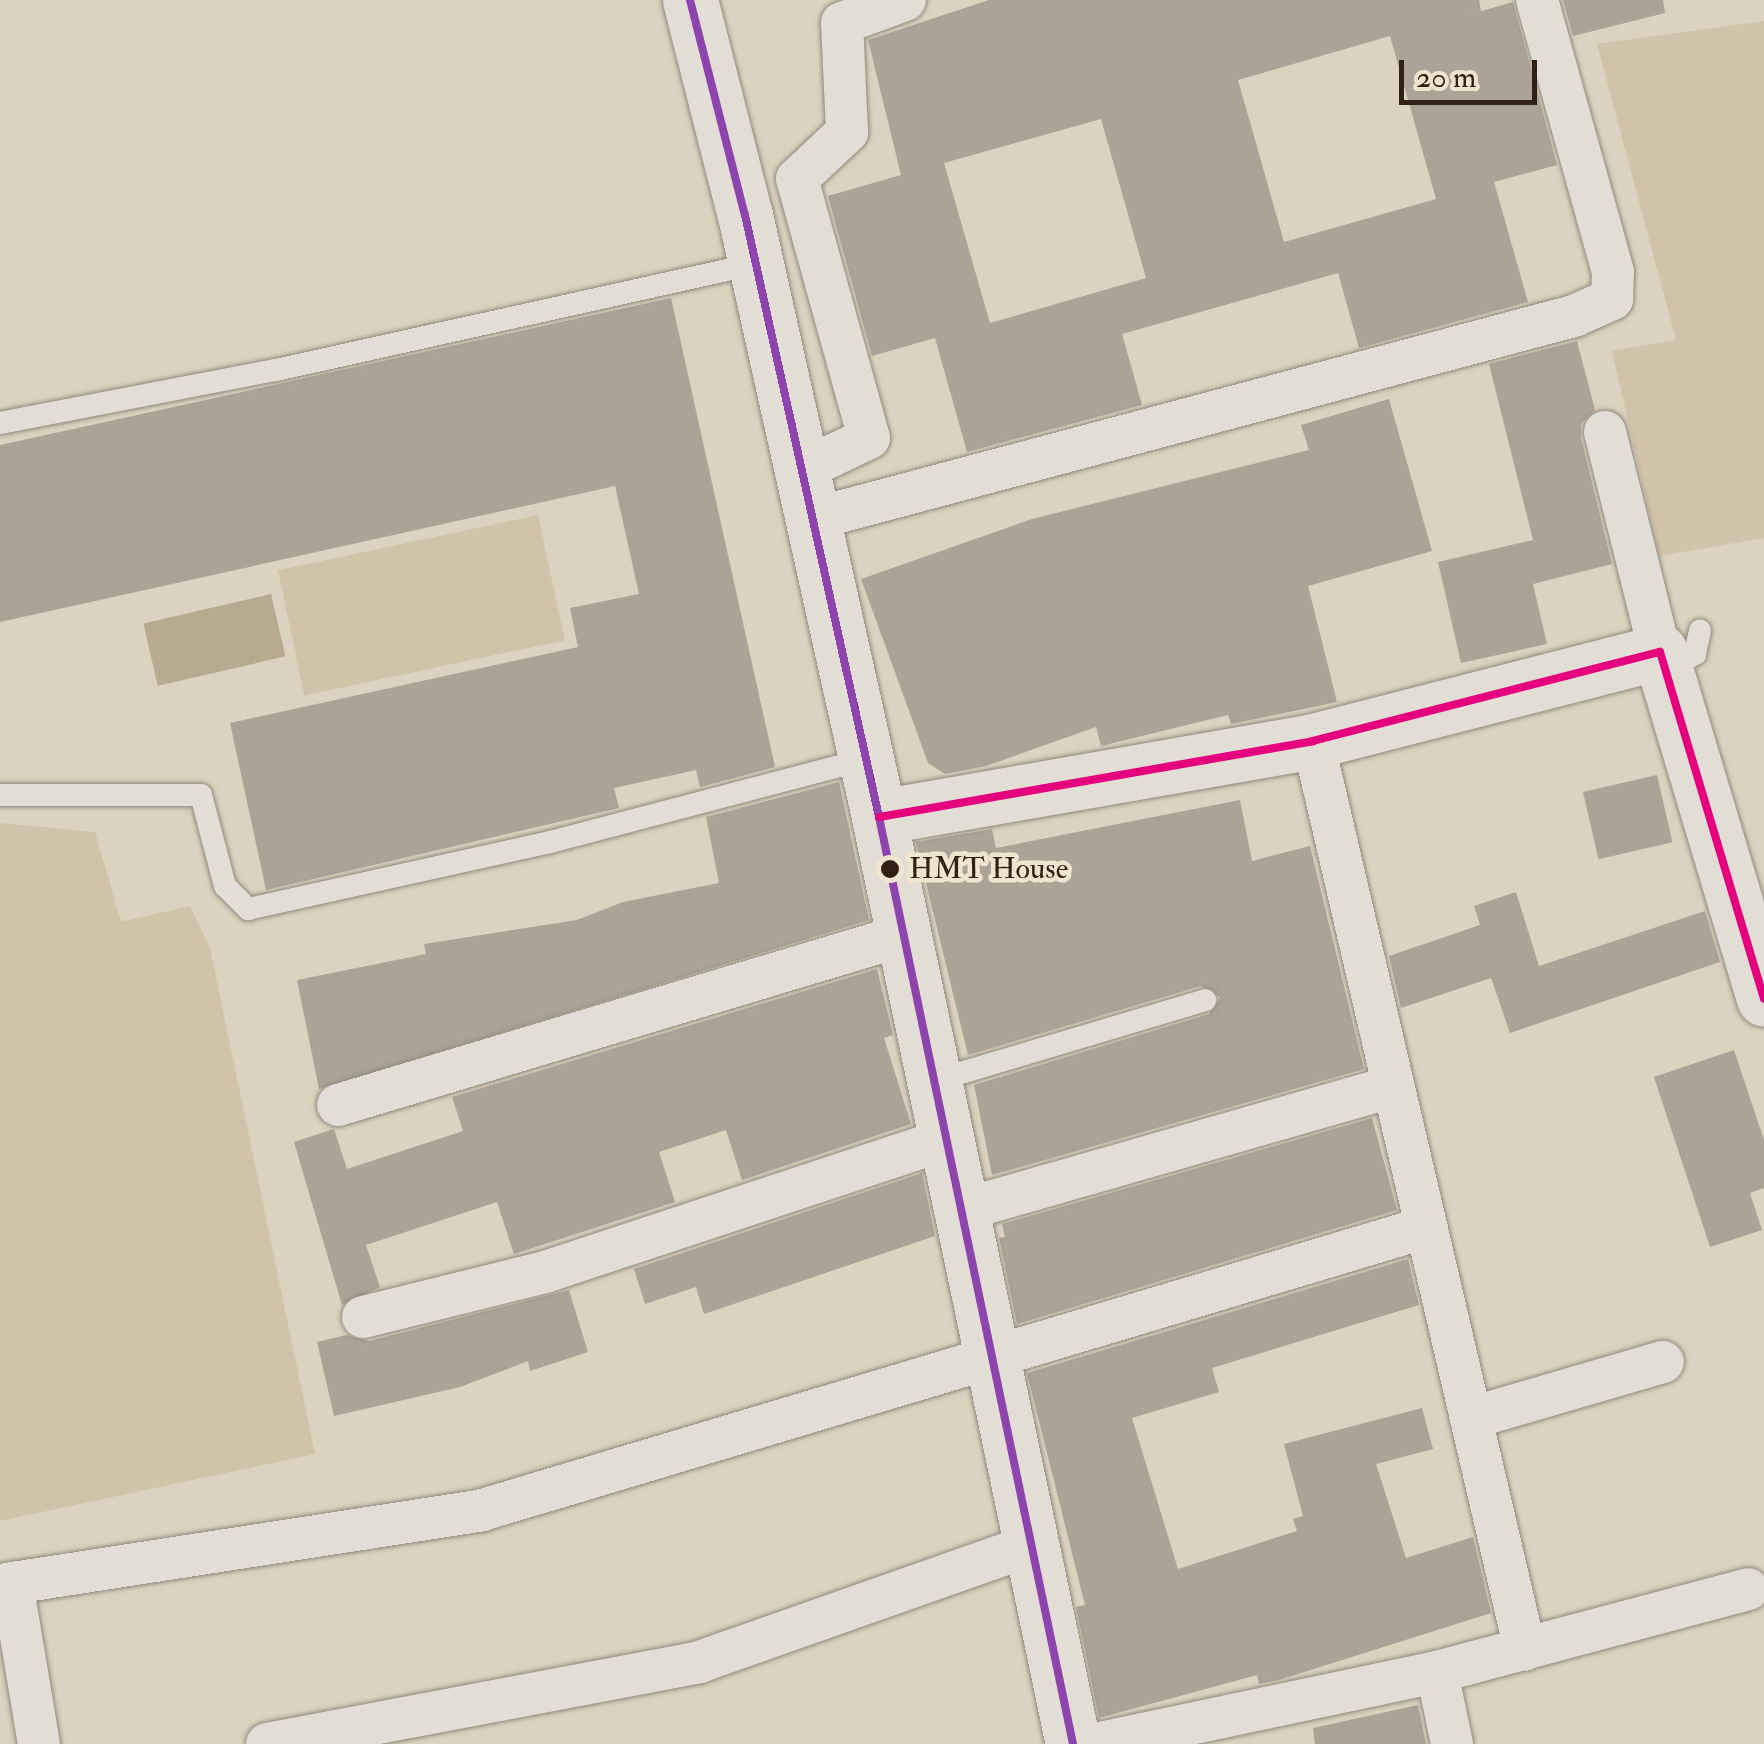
<!DOCTYPE html>
<html>
<head>
<meta charset="utf-8">
<style>
	body { margin:0 }
	#map { position:relative; width:1764px; height:1744px; overflow:hidden; background:#dbd2bf; font-family:"IM FELL Double Pica",serif }
	div>[style] { position:absolute }
	.green>* { inset:0; background:#d1c3aa; transform-origin:0 0 }
	.water>* { inset:0; background:#b8a991; transform-origin:0 0 }
	.building>* { inset:0; background:#aaa396; transform-origin:0 0 }
	.roads { filter:drop-shadow(0 0 2px #90897c) drop-shadow(0 0 2px #90897c) }
	.lane>* { height:22px; margin:-11px; padding:0 11px; transform-origin:11px; border-radius:11px; background:#e3ded5 }
	.street>* { height:42px; margin:-21px; padding:0 21px; transform-origin:21px; border-radius:21px; background:#e3ded5 }
	.secondary>* { height:55px; margin:-27.5px; padding:0 27.5px; transform-origin:27.5px; border-radius:27.5px; background:#e3ded5 }
	.bus-1>* { height:8px; margin:-4px; padding:0 4px; transform-origin:4px; border-radius:4px; background:#8e44ad }
	.bus-2>* { height:8px; margin:-4px; padding:0 4px; transform-origin:4px; border-radius:4px; background:#e5007d }
	.dots>* { width:28px; height:28px; translate:-50% -50%; box-sizing:border-box; border:5px solid #efe4ce; border-radius:50% }
	span { translate:-50% -50%; white-space:nowrap; text-align:center; line-height:1.15; -webkit-text-stroke:9px #efe4ce; paint-order:stroke }
	.bus-label { font-size:30px; color:#312013 }
	.left { translate:0 -50%; text-align:left }
	.scale { position:absolute; left:1399px; top:60px; width:138px; height:45px; box-sizing:border-box; border:5px solid #312013; border-top:0; padding-left:12px; font-size:30px; line-height:35px; white-space:nowrap; color:#312013; -webkit-text-stroke:8px #efe4ce; paint-order:stroke }
</style>
</head>
<body>
<div id="map">
	<div class="green">
		<div style="clip-path:polygon(1764px 21px,1764px 538px,1659px 556px,1612px 351px,1676px 340px,1597px 44px)"></div>
		<div style="left:538px;top:515px;width:128px;height:266px;rotate:78deg"></div>
		<div style="clip-path:polygon(0 823px,95px 832px,121px 922px,190px 906px,210px 948px,315px 1454px,0 1521px)"></div>
	</div>
	<div class="water">
		<div style="left:271px;top:594px;width:64px;height:131px;rotate:77deg"></div>
	</div>
	<div class="building">
		<div style="clip-path:polygon(evenodd,989px 0,1479px 0,1481px 11px,1457px 18px,1513px 2px,1557px 165px,1494px 182px,1528px 302px,1359px 348px,1338px 273px,1122px 334px,1142px 405px,967px 452px,935px 338px,872px 356px,828px 196px,901px 175px,868px 40px,989px 0,1390px 36px,1436px 199px,1284px 242px,1238px 80px,1390px 36px,989px 0,1101px 119px,1146px 278px,990px 323px,944px 163px,1101px 119px)"></div>
		<div style="clip-path:polygon(1563px 0,1663px 0,1665px 13px,1573px 36px)"></div>
		<div style="clip-path:polygon(671px 298px,775px 767px,700px 787px,696px 770px,614px 788px,619px 808px,266px 890px,230px 723px,578px 647px,570px 608px,639px 594px,615px 486px,0 622px,0 445px)"></div>
		<div style="clip-path:polygon(1577px 341px,1595px 410px,1581px 424px,1581px 438px,1612px 564px,1533px 584px,1547px 644px,1461px 663px,1438px 562px,1533px 540px,1489px 364px)"></div>
		<div style="clip-path:polygon(1389px 399px,1432px 551px,1308px 586px,1337px 702px,1231px 724px,1228px 715px,1101px 746px,1096px 727px,986px 766px,945px 774px,928px 763px,861px 579px,1032px 519px,1309px 450px,1301px 425px)"></div>
		<div style="left:1657px;top:775px;width:69px;height:76px;rotate:77deg"></div>
		<div style="clip-path:polygon(839px 782px,869px 920px,319px 1089px,297px 980px,426px 954px,424px 944px,577px 920px,623px 902px,719px 883px,706px 817px)"></div>
		<div style="clip-path:polygon(1240px 800px,1252px 861px,1310px 846px,1364px 1069px,992px 1175px,974px 1085px,1209px 1014px,1220px 997px,1201px 986px,968px 1055px,916px 842px,992px 829px,996px 848px)"></div>
		<div style="clip-path:polygon(1516px 892px,1539px 966px,1705px 911px,1720px 962px,1510px 1033px,1491px 978px,1401px 1008px,1389px 956px,1480px 925px,1474px 906px)"></div>
		<div style="clip-path:polygon(877px 969px,893px 1035px,884px 1038px,911px 1124px,742px 1180px,726px 1130px,659px 1152px,675px 1202px,514px 1254px,497px 1202px,366px 1245px,380px 1287px,342px 1305px,294px 1142px,334px 1129px,347px 1169px,463px 1131px,452px 1097px)"></div>
		<div style="clip-path:polygon(1734px 1050px,1764px 1140px,1764px 1188px,1750px 1193px,1762px 1230px,1710px 1247px,1654px 1077px)"></div>
		<div style="clip-path:polygon(1372px 1118px,1397px 1210px,1017px 1324px,999px 1238px,1005px 1237px,1002px 1224px)"></div>
		<div style="clip-path:polygon(922px 1173px,935px 1236px,704px 1314px,696px 1287px,645px 1304px,634px 1269px)"></div>
		<div style="clip-path:polygon(1408px 1259px,1419px 1305px,1212px 1368px,1219px 1392px,1132px 1418px,1178px 1569px,1297px 1531px,1293px 1519px,1303px 1516px,1284px 1444px,1422px 1408px,1433px 1449px,1376px 1464px,1406px 1558px,1473px 1537px,1491px 1613px,1279px 1680px,1259px 1684px,1257px 1675px,1099px 1718px,1076px 1607px,1085px 1605px,1027px 1373px)"></div>
		<div style="clip-path:polygon(569px 1290px,588px 1352px,530px 1371px,528px 1361px,460px 1387px,334px 1416px,317px 1342px,346px 1335px,369px 1341px)"></div>
		<div style="clip-path:polygon(1418px 1705px,1426px 1744px,1315px 1744px,1313px 1728px)"></div>
	</div>
	<div class="roads">
		<div class="lane">
			<div style="left:0;top:423px;width:281px;rotate:-10.9deg"></div>
			<div style="left:276px;top:370px;width:492px;rotate:-12.5deg"></div>
			<div style="left:1666px;top:669px;width:33px;rotate:-27deg"></div>
			<div style="left:1695px;top:654px;width:24px;rotate:-78deg"></div>
			<div style="left:0;top:795px;width:201px"></div>
			<div style="left:201px;top:795px;width:94px;rotate:75.2deg"></div>
			<div style="left:225px;top:886px;width:33px;rotate:45deg"></div>
			<div style="left:248px;top:909px;width:309px;rotate:-12.5deg"></div>
			<div style="left:550px;top:842px;width:327px;rotate:-14.7deg"></div>
			<div style="left:934px;top:1081px;width:283px;rotate:-16.6deg"></div>
		</div>
		<div class="street">
			<div style="left:1605px;top:432px;width:227px;rotate:76deg"></div>
			<div style="left:802px;top:470px;width:74px;rotate:-25.5deg"></div>
			<div style="left:869px;top:438px;width:269px;rotate:-105.5deg"></div>
			<div style="left:797px;top:179px;width:69px;rotate:-43.2deg"></div>
			<div style="left:847px;top:132px;width:109px;rotate:-92.6deg"></div>
			<div style="left:842px;top:23px;width:67px;rotate:-20.1deg"></div>
			<div style="left:813px;top:519px;width:788px;rotate:-14.94deg"></div>
			<div style="left:1574px;top:316px;width:42px;rotate:-24.1deg"></div>
			<div style="left:1612px;top:299px;width:27px;rotate:-88deg"></div>
			<div style="left:1613px;top:272px;width:282px;rotate:-105.6deg"></div>
			<div style="left:1313px;top:741px;width:933px;rotate:76.87deg"></div>
			<div style="left:338px;top:1105px;width:591px;rotate:-16.72deg"></div>
			<div style="left:962px;top:1210px;width:449px;rotate:-16deg"></div>
			<div style="left:363px;top:1317px;width:187px;rotate:-13.9deg"></div>
			<div style="left:545px;top:1272px;width:422px;rotate:-18.3deg"></div>
			<div style="left:1471px;top:1418px;width:200px;rotate:-16.3deg"></div>
			<div style="left:12px;top:1583px;width:163px;rotate:80.5deg"></div>
			<div style="left:0;top:1585px;width:488px;rotate:-8.8deg"></div>
			<div style="left:482px;top:1510px;width:986px;rotate:-16.67deg"></div>
			<div style="left:1437px;top:1672px;width:74px;rotate:78.2deg"></div>
			<div style="left:267px;top:1744px;width:440px;rotate:-10.7deg"></div>
			<div style="left:699px;top:1662px;width:353px;rotate:-19.4deg"></div>
			<div style="left:1095px;top:1744px;width:349px;rotate:-11.9deg"></div>
			<div style="left:1437px;top:1672px;width:322px;rotate:-14.9deg"></div>
		</div>
		<div class="secondary">
			<div style="left:690px;top:0;width:222px;rotate:75.7deg"></div>
			<div style="left:745px;top:215px;width:617px;rotate:77.45deg"></div>
			<div style="left:879px;top:817px;width:947px;rotate:78.18deg"></div>
			<div style="left:879px;top:817px;width:441px;rotate:-9.9deg"></div>
			<div style="left:1313px;top:741px;width:358px;rotate:-14.4deg"></div>
			<div style="left:1660px;top:652px;width:362px;rotate:73.3deg"></div>
		</div>
	</div>
	<div class="bus-1">
		<div style="left:690px;top:0;width:222px;rotate:75.7deg"></div>
		<div style="left:745px;top:215px;width:617px;rotate:77.45deg"></div>
		<div style="left:879px;top:817px;width:947px;rotate:78.18deg"></div>
	</div>
	<div class="bus-2">
		<div style="left:879px;top:817px;width:441px;rotate:-9.9deg"></div>
		<div style="left:1313px;top:741px;width:358px;rotate:-14.4deg"></div>
		<div style="left:1660px;top:652px;width:362px;rotate:73.3deg"></div>
	</div>
	<div class="dots">
		<div style="left:890px;top:869px;background:#312013"></div>
	</div>
	<div class="bus-label">
		<span class="left" style="left:909px;top:869px">HMT House</span>
	</div>
	<div class="scale">20 m</div>
</div>
</body>
</html>
